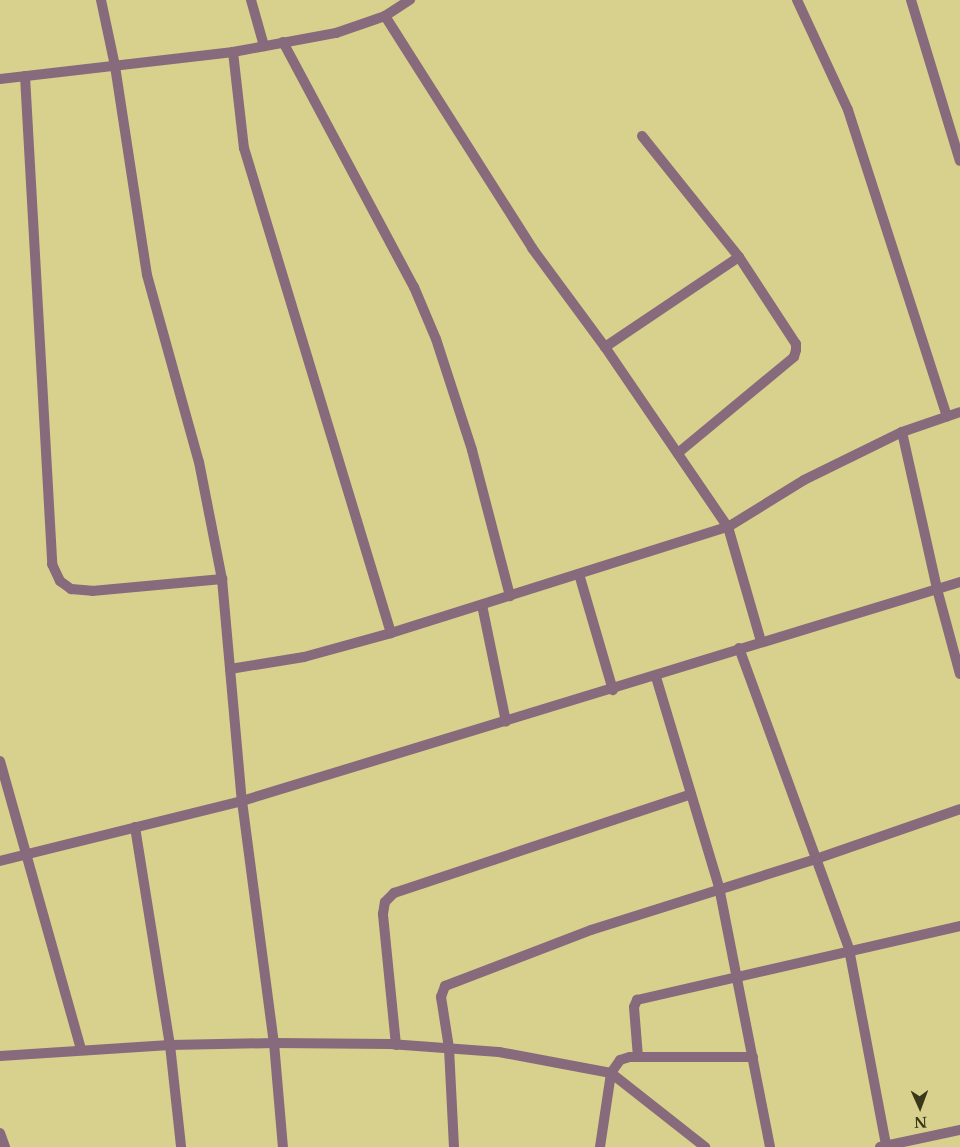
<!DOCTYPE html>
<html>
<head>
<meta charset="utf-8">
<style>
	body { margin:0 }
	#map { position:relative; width:960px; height:1147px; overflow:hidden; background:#d8d08d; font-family:"Libre Baskerville",serif }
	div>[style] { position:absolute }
	.street>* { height:10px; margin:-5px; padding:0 5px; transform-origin:5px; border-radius:5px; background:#876a7b }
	span { translate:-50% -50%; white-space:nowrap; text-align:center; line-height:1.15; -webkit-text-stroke:4px #d8d08d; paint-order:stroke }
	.north { position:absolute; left:895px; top:1082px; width:50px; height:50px; -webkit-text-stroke:4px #d8d08d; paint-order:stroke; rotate:178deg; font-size:14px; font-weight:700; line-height:20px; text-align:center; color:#3a371b }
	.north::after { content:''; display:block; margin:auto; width:18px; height:22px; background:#3a371b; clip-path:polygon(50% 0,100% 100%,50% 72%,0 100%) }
</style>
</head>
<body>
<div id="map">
	<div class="street">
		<div style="left:101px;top:0;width:67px;rotate:78deg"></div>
		<div style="left:115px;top:66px;width:211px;rotate:81.3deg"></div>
		<div style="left:147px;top:275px;width:194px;rotate:74.5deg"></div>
		<div style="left:199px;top:462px;width:119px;rotate:78.9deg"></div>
		<div style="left:222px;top:579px;width:223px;rotate:84.9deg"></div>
		<div style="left:242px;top:801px;width:244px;rotate:82.5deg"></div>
		<div style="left:274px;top:1043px;width:104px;rotate:85.1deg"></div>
		<div style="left:251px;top:0;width:48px;rotate:74.2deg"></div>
		<div style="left:797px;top:0;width:121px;rotate:65.1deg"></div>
		<div style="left:848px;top:110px;width:322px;rotate:72.1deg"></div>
		<div style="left:911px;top:0;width:168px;rotate:73.1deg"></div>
		<div style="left:385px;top:16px;width:275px;rotate:57.6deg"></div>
		<div style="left:532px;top:248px;width:123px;rotate:53.6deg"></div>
		<div style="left:605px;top:347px;width:218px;rotate:55.7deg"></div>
		<div style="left:728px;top:527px;width:119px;rotate:73.9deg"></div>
		<div style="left:283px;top:42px;width:278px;rotate:61.9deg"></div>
		<div style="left:414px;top:287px;width:56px;rotate:67.1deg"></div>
		<div style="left:436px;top:339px;width:117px;rotate:72deg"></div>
		<div style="left:472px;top:450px;width:151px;rotate:75.4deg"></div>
		<div style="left:233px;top:52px;width:97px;rotate:83.5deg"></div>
		<div style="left:244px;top:148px;width:507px;rotate:73.14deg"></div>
		<div style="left:25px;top:76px;width:489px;rotate:86.8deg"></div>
		<div style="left:52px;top:564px;width:19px;rotate:65deg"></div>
		<div style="left:60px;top:581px;width:14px;rotate:36deg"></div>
		<div style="left:71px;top:589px;width:21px;rotate:5deg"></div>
		<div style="left:92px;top:591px;width:131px;rotate:-5.3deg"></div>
		<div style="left:0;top:79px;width:235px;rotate:-6.6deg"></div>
		<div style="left:233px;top:52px;width:105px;rotate:-10.5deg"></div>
		<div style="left:336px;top:33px;width:52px;rotate:-19.1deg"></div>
		<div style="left:385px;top:16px;width:30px;rotate:-33deg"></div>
		<div style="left:642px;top:136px;width:155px;rotate:51.3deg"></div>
		<div style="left:739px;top:257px;width:104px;rotate:56.8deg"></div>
		<div style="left:796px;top:344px;width:6px;rotate:90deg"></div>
		<div style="left:796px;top:350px;width:7px;rotate:106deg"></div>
		<div style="left:794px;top:357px;width:151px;rotate:140.4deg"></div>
		<div style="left:605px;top:347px;width:161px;rotate:-33.9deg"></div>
		<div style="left:902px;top:432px;width:161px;rotate:77.4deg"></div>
		<div style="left:937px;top:589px;width:88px;rotate:74.9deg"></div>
		<div style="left:579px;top:574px;width:121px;rotate:73.7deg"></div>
		<div style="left:482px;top:605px;width:119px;rotate:78.4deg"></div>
		<div style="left:739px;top:648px;width:320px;rotate:69.9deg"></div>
		<div style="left:849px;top:949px;width:199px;rotate:79.3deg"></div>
		<div style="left:230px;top:669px;width:75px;rotate:-9.2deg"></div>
		<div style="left:304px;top:657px;width:90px;rotate:-15.4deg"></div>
		<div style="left:391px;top:633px;width:353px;rotate:-17.5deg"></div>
		<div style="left:728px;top:527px;width:89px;rotate:-31.7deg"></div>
		<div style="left:804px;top:480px;width:109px;rotate:-26.1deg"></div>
		<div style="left:902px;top:432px;width:61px;rotate:-19deg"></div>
		<div style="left:656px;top:677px;width:219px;rotate:73.3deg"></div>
		<div style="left:719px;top:887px;width:265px;rotate:78.9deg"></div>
		<div style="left:0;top:761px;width:300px;rotate:74.3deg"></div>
		<div style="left:135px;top:827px;width:221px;rotate:80.9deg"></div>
		<div style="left:170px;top:1045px;width:103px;rotate:83.8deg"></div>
		<div style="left:0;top:861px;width:249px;rotate:-13.9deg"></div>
		<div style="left:242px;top:801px;width:751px;rotate:-16.96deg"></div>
		<div style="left:396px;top:1045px;width:132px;rotate:-95.7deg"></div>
		<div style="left:383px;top:914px;width:12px;rotate:-81deg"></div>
		<div style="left:385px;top:902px;width:13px;rotate:-45deg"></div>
		<div style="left:394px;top:893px;width:313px;rotate:-18.4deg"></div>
		<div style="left:0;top:1056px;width:170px;rotate:-3.7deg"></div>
		<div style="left:170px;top:1045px;width:104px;rotate:-1.1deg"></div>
		<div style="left:274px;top:1043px;width:116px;rotate:0.5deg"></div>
		<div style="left:390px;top:1044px;width:109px;rotate:4.2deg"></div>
		<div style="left:499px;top:1052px;width:114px;rotate:10.6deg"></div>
		<div style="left:611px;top:1073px;width:120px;rotate:38.2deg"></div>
		<div style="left:638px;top:1057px;width:50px;rotate:-94.6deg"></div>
		<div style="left:634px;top:1007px;width:8px;rotate:-67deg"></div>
		<div style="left:637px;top:1000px;width:331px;rotate:-12.9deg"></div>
		<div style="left:0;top:1133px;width:15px;rotate:70deg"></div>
		<div style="left:454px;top:1147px;width:99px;rotate:-92.9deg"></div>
		<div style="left:449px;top:1048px;width:52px;rotate:-98.9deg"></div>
		<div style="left:441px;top:997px;width:12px;rotate:-70deg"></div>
		<div style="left:445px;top:986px;width:156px;rotate:-21deg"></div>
		<div style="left:591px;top:930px;width:236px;rotate:-17.5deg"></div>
		<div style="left:816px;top:859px;width:152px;rotate:-19.1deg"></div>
		<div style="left:600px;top:1147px;width:75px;rotate:-81.5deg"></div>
		<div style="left:611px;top:1073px;width:16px;rotate:-55deg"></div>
		<div style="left:620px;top:1060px;width:10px;rotate:-17deg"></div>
		<div style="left:630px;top:1057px;width:123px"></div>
		<div style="left:880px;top:1147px;width:82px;rotate:-12deg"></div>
	</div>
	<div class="north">N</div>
</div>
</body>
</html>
